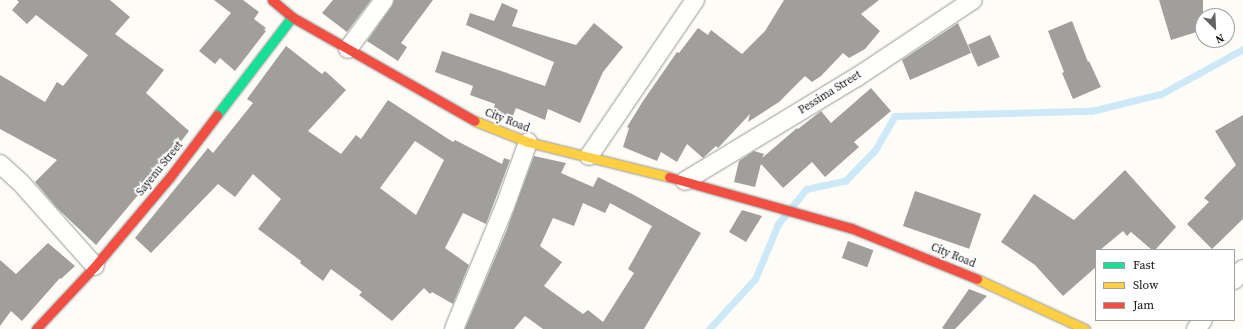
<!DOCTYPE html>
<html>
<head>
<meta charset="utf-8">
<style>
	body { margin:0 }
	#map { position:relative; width:1243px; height:329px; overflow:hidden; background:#fdfcf7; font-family:"Source Serif 4",serif }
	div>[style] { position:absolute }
	.stream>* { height:7px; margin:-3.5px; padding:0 3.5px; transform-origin:3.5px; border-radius:3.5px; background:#cde8f7 }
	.building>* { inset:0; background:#a19f9c; transform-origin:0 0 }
	.roads { filter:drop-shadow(0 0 1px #979795) drop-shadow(0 0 1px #979795) }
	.street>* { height:18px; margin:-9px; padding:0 9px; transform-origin:9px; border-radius:9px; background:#fffffe }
	.fast>* { height:9px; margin:-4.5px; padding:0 4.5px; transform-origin:4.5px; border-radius:4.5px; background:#16e098 }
	.slow>* { height:9px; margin:-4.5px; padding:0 4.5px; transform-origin:4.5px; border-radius:4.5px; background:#ffcf43 }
	.jam>* { height:9px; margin:-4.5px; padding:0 4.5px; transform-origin:4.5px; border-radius:4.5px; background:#f24e42 }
	span { translate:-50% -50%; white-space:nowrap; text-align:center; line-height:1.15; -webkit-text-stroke:4px #fff; paint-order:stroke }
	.street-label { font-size:11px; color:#111 }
	.legend { position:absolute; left:1095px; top:249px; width:140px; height:72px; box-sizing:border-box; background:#fff; border:1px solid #a0a0a0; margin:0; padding:5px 7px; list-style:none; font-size:12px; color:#111 }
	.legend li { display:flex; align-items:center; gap:8px; height:20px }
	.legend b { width:20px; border:1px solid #a0a0a0 }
	.north { position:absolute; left:1195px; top:8px; width:40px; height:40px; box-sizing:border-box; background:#fff; border:1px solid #a0a0a0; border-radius:50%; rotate:156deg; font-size:11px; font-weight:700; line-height:16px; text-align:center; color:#111 }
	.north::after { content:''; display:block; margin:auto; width:14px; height:18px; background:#646362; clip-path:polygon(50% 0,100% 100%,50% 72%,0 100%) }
</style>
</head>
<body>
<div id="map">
	<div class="stream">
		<div style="left:709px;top:329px;width:68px;rotate:-47.4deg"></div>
		<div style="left:755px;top:279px;width:60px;rotate:-67.3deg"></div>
		<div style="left:778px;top:224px;width:45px;rotate:-51.3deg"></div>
		<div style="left:806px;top:189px;width:40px;rotate:-12deg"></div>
		<div style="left:845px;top:181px;width:43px;rotate:-45.9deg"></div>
		<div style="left:875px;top:150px;width:39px;rotate:-60deg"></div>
		<div style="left:895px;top:116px;width:196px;rotate:-1.5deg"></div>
		<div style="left:1091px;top:111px;width:72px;rotate:-13.7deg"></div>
		<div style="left:1161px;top:94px;width:94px;rotate:-28.8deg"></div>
	</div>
	<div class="building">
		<div style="clip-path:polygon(17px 0,110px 0,130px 17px,115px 34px,164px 70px,146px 93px,189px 131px,160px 169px,96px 245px,57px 208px,35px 182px,57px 160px,0 129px,0 75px,45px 102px,57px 82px,63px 86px,88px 55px,36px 15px,27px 24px,12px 10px,19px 2px)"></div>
		<div style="clip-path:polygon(214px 0,243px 0,259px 12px,254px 19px,266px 28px,264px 30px,266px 31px,235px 71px,220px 58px,215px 64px,199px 51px,231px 13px)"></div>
		<div style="clip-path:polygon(333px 0,371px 0,347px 32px,322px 13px)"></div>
		<div style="clip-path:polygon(394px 0,433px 0,401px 43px,407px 47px,398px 61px,367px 41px,392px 6px)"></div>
		<div style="clip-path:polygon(784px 0,879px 0,861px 14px,880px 31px,865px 49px,849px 58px,843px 53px,821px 76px,812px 82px,805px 76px,779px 102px,748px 122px,750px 114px,718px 148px,716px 146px,703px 158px,687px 144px,677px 162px,661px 152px,657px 161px,623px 147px,629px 128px,627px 127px,643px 101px,677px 52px,679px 53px,698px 28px,708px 35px,711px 30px,742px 54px,765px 31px)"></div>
		<div style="clip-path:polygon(1159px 0,1203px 0,1203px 30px,1171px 40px)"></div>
		<div style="clip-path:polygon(502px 3px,518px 10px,512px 26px,576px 45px,594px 23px,623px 47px,603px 72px,580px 123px,548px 109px,545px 120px,516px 108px,512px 118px,492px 113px,495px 104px,470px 95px,473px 86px,435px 72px,442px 51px,545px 86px,554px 62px,466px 25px,470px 13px,494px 21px)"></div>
		<div style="clip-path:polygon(1072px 21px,1088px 62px,1089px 61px,1101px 87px,1073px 99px,1062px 73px,1064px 72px,1048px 31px)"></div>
		<div style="clip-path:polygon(958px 23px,971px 53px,910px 80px,902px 60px)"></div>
		<div style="left:990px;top:35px;width:24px;height:24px;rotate:66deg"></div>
		<div style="clip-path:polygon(evenodd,286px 46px,322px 74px,325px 71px,346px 90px,308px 131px,341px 154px,356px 135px,361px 139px,388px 100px,453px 142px,455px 140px,502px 164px,504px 158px,510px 160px,486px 224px,463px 213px,445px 248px,469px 265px,453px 304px,432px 292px,430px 294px,424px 288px,392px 321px,359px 295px,362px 292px,331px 269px,323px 281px,300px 263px,301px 261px,258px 229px,281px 199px,253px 174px,235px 197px,218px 184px,151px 253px,135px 238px,208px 148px,213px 153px,253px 103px,247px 99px,286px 46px,415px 141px,444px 160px,416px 215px,380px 188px,415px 141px)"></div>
		<div style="clip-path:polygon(871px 88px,891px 111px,854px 142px,859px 147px,825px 177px,812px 162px,783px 188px,761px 164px,755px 187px,734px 182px,739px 161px,754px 151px,764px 154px,762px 158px,797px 128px,798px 129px,821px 111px,831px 123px)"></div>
		<div style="clip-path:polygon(1243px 115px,1243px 219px,1212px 249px,1187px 224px,1209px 202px,1204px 198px,1236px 165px,1215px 131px)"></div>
		<div style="clip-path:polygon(evenodd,534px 156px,566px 163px,561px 173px,593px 187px,598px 177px,634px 195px,701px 233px,644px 329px,543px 329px,525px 316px,514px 329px,465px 329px,506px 232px,534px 156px,583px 203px,605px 213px,610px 203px,652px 226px,628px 269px,634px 273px,603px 322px,588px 310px,583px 314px,544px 286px,562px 262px,540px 246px,553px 218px,574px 226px,583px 203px)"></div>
		<div style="clip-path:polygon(1125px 170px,1176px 227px,1155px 250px,1152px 250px,1131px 232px,1127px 236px,1123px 231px,1100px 250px,1096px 250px,1096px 267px,1063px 296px,1035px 265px,1001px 242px,1034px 194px,1074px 220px)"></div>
		<div style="left:915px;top:191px;width:70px;height:37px;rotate:19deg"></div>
		<div style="clip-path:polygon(742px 210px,762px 216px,746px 242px,729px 232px)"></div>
		<div style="left:848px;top:241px;width:27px;height:18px;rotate:20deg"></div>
		<div style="clip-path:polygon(48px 243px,75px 266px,61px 279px,60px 278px,22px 321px,11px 311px,0 326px,0 260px,16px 274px)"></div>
		<div style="clip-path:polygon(969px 289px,987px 296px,955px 329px,944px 329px,942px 328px)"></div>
	</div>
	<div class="roads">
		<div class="street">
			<div style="left:348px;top:49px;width:61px;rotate:-53.7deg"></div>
			<div style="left:589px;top:156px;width:189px;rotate:-55.8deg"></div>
			<div style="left:0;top:164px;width:28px;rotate:42deg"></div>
			<div style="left:21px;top:183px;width:111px;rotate:48.3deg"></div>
			<div style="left:685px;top:181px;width:201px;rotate:-31.2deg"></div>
			<div style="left:857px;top:77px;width:139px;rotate:-33.6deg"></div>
			<div style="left:1234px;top:280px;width:14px;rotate:-51deg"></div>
			<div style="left:454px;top:329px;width:133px;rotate:-67.5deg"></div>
			<div style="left:505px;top:206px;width:68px;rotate:-70.2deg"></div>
			<div style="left:1196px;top:329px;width:11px;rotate:-52deg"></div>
		</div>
		<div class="fast">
			<div style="left:217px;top:115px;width:123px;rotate:-52.6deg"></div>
		</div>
		<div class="slow">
			<div style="left:475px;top:121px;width:57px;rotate:21.6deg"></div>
			<div style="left:528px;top:142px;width:145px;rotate:13.9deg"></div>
			<div style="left:977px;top:279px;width:119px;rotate:24.8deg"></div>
		</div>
		<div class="jam">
			<div style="left:272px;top:0;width:26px;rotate:40deg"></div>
			<div style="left:292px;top:17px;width:210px;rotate:29.6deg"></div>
			<div style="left:669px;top:177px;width:189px;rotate:15.7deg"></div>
			<div style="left:851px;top:228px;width:136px;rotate:22deg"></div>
			<div style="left:36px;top:329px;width:86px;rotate:-46.9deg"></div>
			<div style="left:95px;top:266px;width:116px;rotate:-49.9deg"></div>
			<div style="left:170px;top:177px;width:78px;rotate:-52.8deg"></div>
		</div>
	</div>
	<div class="street-label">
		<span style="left:830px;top:93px;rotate:-32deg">Pessima Street</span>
		<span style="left:507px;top:121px;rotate:21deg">City Road</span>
		<span style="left:160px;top:169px;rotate:-51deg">Sayenu Street</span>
		<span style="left:953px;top:256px;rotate:22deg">City Road</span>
	</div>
	<ul class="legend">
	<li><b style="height:5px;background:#16e098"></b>Fast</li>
	<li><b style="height:5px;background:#ffcf43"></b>Slow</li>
	<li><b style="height:5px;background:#f24e42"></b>Jam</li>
	</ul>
	<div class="north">N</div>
</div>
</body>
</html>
